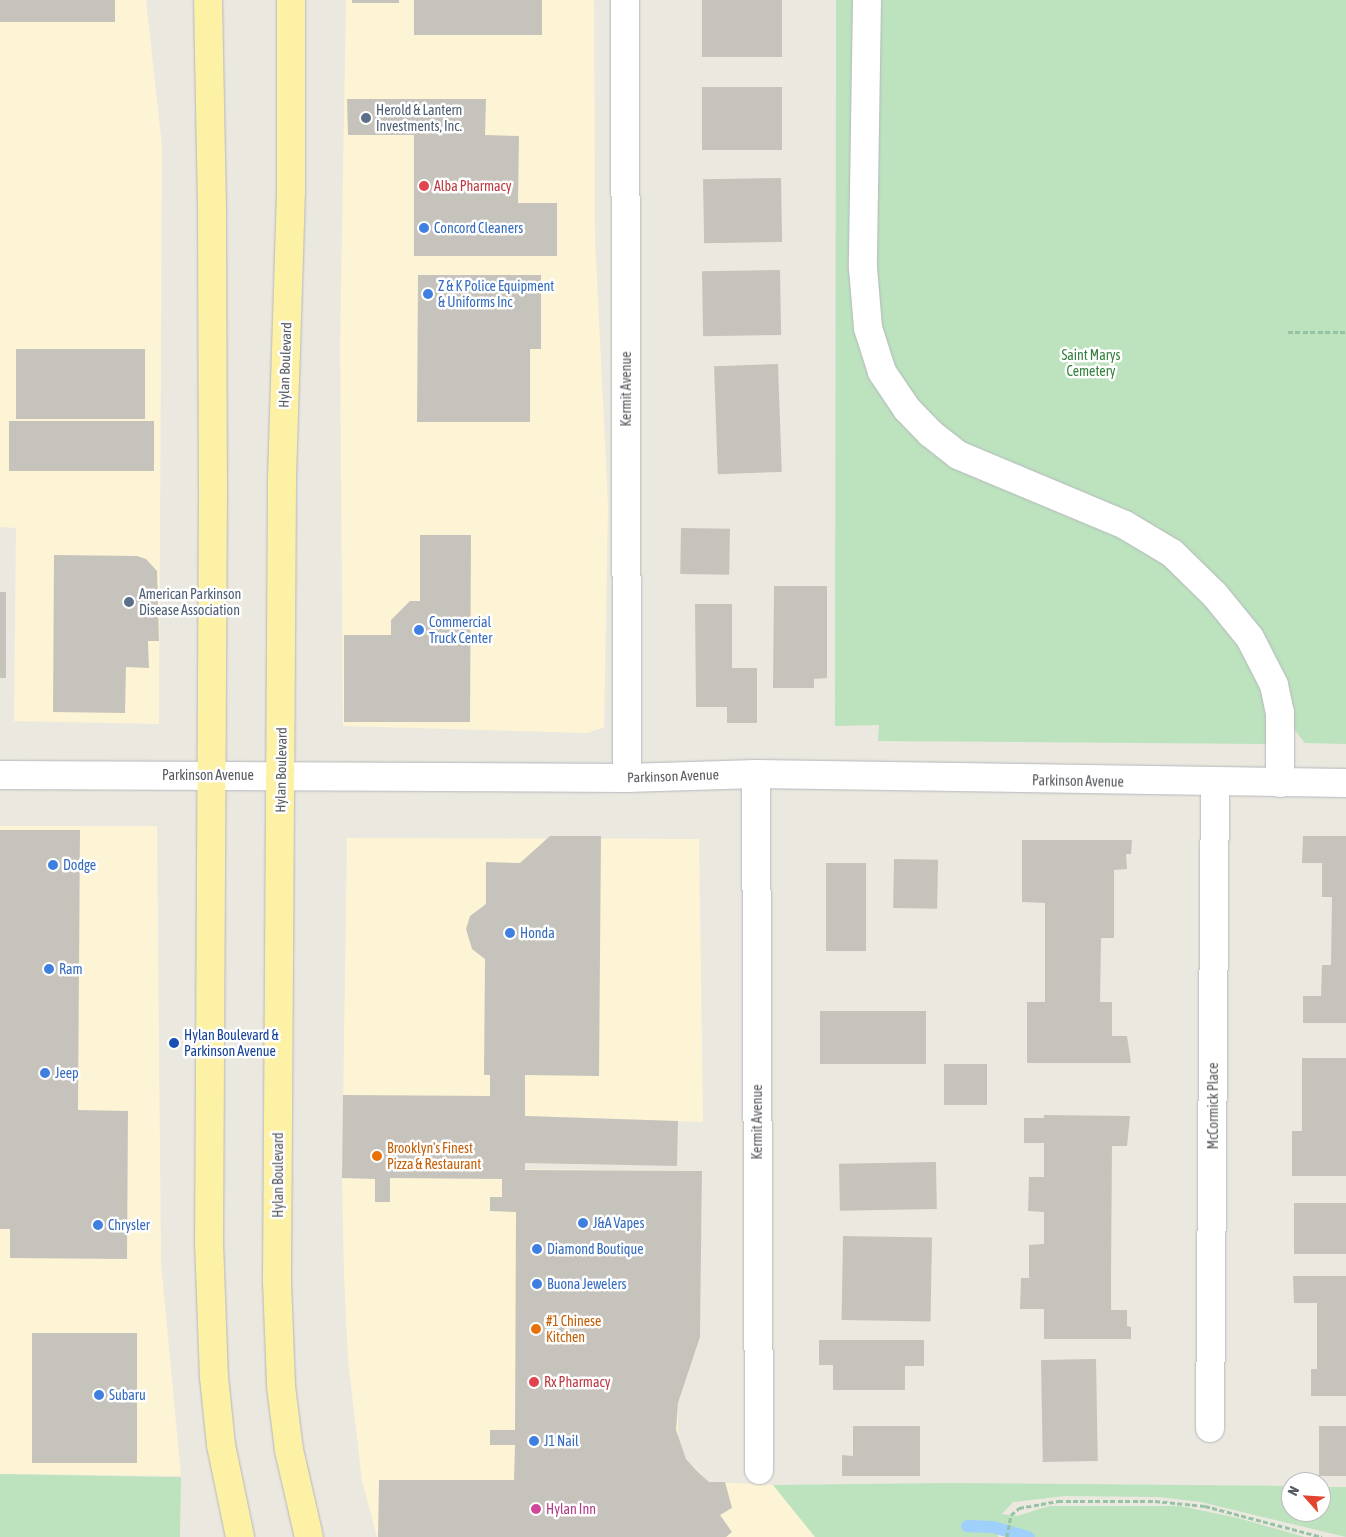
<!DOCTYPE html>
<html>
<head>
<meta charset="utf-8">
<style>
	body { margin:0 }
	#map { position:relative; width:1346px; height:1537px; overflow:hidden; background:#ebe9df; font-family:"Asap Condensed",sans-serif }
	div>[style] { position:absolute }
	.commercial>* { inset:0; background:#fcf4d4 }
	.green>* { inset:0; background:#bce2be; transform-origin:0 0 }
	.stream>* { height:12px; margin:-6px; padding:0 6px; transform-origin:6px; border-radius:6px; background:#9fcffb }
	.building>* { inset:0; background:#c6c3bd; transform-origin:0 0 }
	.path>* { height:3px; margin-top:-1.5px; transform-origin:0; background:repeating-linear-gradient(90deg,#96c3a5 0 5px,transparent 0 7.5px) }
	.roads { filter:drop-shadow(0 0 1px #b5b7bc) drop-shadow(0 0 1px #b5b7bc) }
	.minor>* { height:28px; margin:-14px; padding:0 14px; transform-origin:14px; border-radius:14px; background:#fff }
	.major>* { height:28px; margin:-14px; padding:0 14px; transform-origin:14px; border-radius:14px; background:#fcf1a4 }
	.dots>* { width:14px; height:14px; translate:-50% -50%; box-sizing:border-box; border:2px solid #fff; border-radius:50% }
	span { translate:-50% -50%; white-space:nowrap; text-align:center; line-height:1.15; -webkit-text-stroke:5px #fff; paint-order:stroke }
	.service-label { font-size:14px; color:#4e5e75 }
	.left { translate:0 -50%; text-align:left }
	.health-label { font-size:14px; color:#be3a42 }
	.shop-label { font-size:14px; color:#366cbe }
	.park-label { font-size:14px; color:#37813e }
	.street-label { font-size:14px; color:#585b60 }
	.transit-label { font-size:14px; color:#164399 }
	.food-label { font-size:14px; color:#c56008 }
	.hotel-label { font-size:14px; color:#b23c85 }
	.north { position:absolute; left:1281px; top:1472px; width:50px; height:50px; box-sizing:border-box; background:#fff; border:1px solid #bcbdbf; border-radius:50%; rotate:296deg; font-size:14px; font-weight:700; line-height:20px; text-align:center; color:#585b60 }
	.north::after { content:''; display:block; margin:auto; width:18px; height:22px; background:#e2452f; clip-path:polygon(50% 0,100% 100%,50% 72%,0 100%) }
</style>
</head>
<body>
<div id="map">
	<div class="commercial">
		<div style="clip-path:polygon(0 0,146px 0,162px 146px,159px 724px,14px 721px,16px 528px,0 527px)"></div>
		<div style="clip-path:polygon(346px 0,594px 0,595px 239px,608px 505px,604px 727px,588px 733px,343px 726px,340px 346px)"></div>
		<div style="clip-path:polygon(0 826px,157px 826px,161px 1262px,181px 1476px,0 1474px)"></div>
		<div style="clip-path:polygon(347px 838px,699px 839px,703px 1122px,526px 1116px,525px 1169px,702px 1171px,700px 1337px,678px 1403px,678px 1443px,686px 1459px,709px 1482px,773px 1485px,815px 1537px,377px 1537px,362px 1481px,348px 1359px,344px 1276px,342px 1178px)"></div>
	</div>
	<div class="green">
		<div style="clip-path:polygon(836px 0,1346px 0,1346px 744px,1305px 743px,1292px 727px,1267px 744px,878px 741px,879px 725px,835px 726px)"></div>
		<div style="left:0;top:1474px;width:181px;height:63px;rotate:1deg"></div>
		<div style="clip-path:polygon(949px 1483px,1291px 1486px,1291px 1512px,1321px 1512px,1321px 1487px,1346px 1487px,1346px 1537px,1201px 1502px,1160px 1497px,1065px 1496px,1013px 1502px,1002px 1514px,1017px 1516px,1049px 1506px,1180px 1506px,1238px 1518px,1305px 1537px,1014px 1537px,999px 1533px,998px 1537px,815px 1537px,773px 1485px)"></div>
	</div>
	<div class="stream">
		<div style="left:967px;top:1526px;width:26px;rotate:2deg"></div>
		<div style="left:993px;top:1527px;width:37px;rotate:16deg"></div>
	</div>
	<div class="building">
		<div style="left:0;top:0;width:115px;height:22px"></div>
		<div style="left:352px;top:0;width:47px;height:3px"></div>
		<div style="left:414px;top:0;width:128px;height:35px"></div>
		<div style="left:702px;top:0;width:80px;height:57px"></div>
		<div style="left:702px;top:87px;width:80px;height:63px"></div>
		<div style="clip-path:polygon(347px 99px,486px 99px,485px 135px,519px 136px,518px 203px,557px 203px,557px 256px,414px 256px,414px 135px,348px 135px)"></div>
		<div style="left:781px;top:178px;width:64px;height:78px;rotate:89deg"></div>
		<div style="left:780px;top:270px;width:65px;height:78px;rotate:89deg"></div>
		<div style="clip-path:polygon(418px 275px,541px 275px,541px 349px,530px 349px,530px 422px,417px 422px)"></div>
		<div style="left:16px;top:349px;width:129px;height:70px"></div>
		<div style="left:778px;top:364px;width:108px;height:64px;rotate:88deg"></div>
		<div style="left:154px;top:421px;width:50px;height:145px;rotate:90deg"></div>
		<div style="left:681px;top:528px;width:49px;height:46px;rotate:1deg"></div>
		<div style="clip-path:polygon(420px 535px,471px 535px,470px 722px,344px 722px,344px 635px,391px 635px,391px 620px,410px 601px,420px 601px)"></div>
		<div style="clip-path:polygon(54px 555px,137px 556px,146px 559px,157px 571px,159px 641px,148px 641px,149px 668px,126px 667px,125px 713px,53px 712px)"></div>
		<div style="clip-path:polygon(774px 586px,827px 586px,827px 678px,814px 679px,814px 688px,773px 688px)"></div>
		<div style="left:0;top:592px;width:6px;height:86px"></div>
		<div style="clip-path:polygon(695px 604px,732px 604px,732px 668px,757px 668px,757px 723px,727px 723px,727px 707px,696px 707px)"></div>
		<div style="clip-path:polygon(0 830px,80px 830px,78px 1110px,128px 1111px,127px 1259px,10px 1258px,10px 1229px,0 1229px)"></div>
		<div style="clip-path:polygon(550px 836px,601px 836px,599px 1076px,525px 1075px,525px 1116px,678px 1121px,677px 1166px,525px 1163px,525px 1170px,702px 1171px,700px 1337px,678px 1403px,676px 1430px,686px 1459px,697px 1471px,709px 1482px,725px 1482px,732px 1508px,720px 1515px,732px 1532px,726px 1537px,378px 1537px,379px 1480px,514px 1480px,515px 1445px,490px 1445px,490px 1430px,515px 1430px,516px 1212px,490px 1211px,490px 1197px,502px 1197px,502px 1179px,390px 1178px,390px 1202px,375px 1202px,375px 1179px,342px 1178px,343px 1095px,490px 1096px,490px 1075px,484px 1075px,485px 959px,472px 949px,466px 929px,470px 916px,486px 904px,486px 862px,520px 863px)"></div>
		<div style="clip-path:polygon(1303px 836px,1346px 836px,1346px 1023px,1303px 1023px,1303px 996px,1321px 996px,1322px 965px,1331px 965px,1332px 897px,1322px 897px,1322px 863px,1302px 863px)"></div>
		<div style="clip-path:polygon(1022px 840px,1132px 840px,1131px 854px,1126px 854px,1127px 869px,1114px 870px,1114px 938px,1101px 938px,1100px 1002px,1112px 1002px,1112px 1036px,1127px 1036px,1131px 1063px,1027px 1063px,1027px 1002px,1045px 1002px,1045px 903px,1022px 902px)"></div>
		<div style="left:894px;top:859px;width:44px;height:49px;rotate:1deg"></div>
		<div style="left:826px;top:863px;width:40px;height:88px"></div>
		<div style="left:926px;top:1011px;width:53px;height:106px;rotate:90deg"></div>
		<div style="clip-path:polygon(1302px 1058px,1346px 1058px,1346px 1176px,1292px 1176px,1292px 1131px,1302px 1131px)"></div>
		<div style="left:944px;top:1064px;width:43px;height:41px"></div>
		<div style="clip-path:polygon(1044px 1115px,1130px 1116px,1127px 1146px,1112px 1146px,1111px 1278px,1111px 1310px,1127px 1310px,1127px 1326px,1131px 1327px,1131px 1339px,1044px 1339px,1044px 1309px,1020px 1309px,1021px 1278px,1029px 1278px,1029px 1245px,1044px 1244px,1044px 1212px,1028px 1211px,1029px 1177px,1044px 1177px,1044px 1143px,1024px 1143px,1024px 1118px,1044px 1118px)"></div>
		<div style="left:936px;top:1162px;width:47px;height:97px;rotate:89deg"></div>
		<div style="left:1294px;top:1203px;width:52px;height:51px"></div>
		<div style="left:843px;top:1236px;width:89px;height:84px;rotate:1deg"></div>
		<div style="clip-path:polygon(1293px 1276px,1346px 1276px,1346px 1396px,1311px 1396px,1311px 1369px,1317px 1369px,1317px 1303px,1294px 1303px)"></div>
		<div style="left:32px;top:1333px;width:105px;height:130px"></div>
		<div style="clip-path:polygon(819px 1340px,924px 1340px,924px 1366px,905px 1366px,905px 1390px,833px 1390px,833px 1365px,819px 1365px)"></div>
		<div style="left:1096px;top:1359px;width:102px;height:55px;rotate:89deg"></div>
		<div style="clip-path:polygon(853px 1426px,920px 1426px,920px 1476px,842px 1476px,842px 1455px,853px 1456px)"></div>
		<div style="left:1319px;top:1426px;width:27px;height:50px"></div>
	</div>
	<div class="path">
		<div style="left:1288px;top:332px;width:58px"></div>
		<div style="left:1007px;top:1537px;width:22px;rotate:-80deg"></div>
		<div style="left:1011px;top:1515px;width:11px;rotate:-41deg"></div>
		<div style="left:1019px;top:1508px;width:40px;rotate:-10deg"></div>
		<div style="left:1058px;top:1501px;width:97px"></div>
		<div style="left:1155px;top:1501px;width:50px;rotate:5.7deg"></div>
		<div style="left:1205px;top:1506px;width:121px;rotate:14.8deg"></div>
	</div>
	<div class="roads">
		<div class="minor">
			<div style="left:625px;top:0;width:778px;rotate:89.85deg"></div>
			<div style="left:867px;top:0;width:268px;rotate:90.9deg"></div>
			<div style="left:863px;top:268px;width:60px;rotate:85.2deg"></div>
			<div style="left:868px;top:328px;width:46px;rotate:72.3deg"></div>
			<div style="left:882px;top:372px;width:45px;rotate:56deg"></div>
			<div style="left:907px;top:409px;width:33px;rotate:46deg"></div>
			<div style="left:930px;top:433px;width:36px;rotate:38deg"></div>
			<div style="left:958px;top:455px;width:181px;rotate:22.7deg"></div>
			<div style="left:1125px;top:525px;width:55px;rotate:30.8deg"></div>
			<div style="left:1172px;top:553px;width:60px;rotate:44.3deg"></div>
			<div style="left:1215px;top:595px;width:55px;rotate:50.9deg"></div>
			<div style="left:1250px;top:638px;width:53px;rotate:62.9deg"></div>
			<div style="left:1274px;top:685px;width:29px;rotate:78deg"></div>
			<div style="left:1280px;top:713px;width:70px;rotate:90deg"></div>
			<div style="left:756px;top:774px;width:696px;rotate:89.75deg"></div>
			<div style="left:0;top:775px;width:627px;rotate:0.27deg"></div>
			<div style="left:627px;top:778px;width:129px;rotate:-1.8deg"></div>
			<div style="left:756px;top:774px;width:590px;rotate:0.87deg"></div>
			<div style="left:1210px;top:1428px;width:644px;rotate:-89.56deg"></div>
		</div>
		<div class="major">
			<div style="left:208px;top:0;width:216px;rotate:88.9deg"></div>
			<div style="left:212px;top:216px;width:272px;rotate:89.8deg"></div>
			<div style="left:213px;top:488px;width:754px;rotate:90.3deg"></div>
			<div style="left:209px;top:1242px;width:135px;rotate:87.9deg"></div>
			<div style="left:214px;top:1377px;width:68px;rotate:84.1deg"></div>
			<div style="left:221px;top:1445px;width:94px;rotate:78.3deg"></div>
			<div style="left:291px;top:0;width:191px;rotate:90deg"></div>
			<div style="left:291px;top:191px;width:293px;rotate:91.8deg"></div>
			<div style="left:282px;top:484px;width:797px;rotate:90.36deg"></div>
			<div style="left:277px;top:1281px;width:105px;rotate:87.8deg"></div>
			<div style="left:281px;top:1386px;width:64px;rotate:82.9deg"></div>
			<div style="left:289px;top:1450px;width:89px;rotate:77.1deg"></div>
		</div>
	</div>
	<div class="dots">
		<div style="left:366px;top:118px;background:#5c6f8a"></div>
		<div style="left:424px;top:186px;background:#e0444e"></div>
		<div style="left:424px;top:228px;background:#3f7fe0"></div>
		<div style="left:428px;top:294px;background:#3f7fe0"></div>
		<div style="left:129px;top:602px;background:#5c6f8a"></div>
		<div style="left:419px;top:630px;background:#3f7fe0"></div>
		<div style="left:53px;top:865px;background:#3f7fe0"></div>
		<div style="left:510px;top:933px;background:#3f7fe0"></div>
		<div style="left:49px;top:969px;background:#3f7fe0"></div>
		<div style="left:174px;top:1043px;background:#1a4fb4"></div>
		<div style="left:45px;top:1073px;background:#3f7fe0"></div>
		<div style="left:377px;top:1156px;background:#e8710a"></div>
		<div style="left:583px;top:1223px;background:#3f7fe0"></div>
		<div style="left:98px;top:1225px;background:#3f7fe0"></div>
		<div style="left:537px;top:1249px;background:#3f7fe0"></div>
		<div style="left:537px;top:1284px;background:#3f7fe0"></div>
		<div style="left:536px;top:1329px;background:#e8710a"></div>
		<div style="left:534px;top:1382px;background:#e0444e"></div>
		<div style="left:99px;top:1395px;background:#3f7fe0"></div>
		<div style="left:534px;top:1441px;background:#3f7fe0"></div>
		<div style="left:536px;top:1509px;background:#d1479c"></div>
	</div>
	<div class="service-label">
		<span class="left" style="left:376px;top:118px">Herold &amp; Lantern<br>Investments, Inc.</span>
		<span class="left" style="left:139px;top:602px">American Parkinson<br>Disease Association</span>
	</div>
	<div class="health-label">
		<span class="left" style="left:434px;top:186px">Alba Pharmacy</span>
		<span class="left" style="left:544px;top:1382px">Rx Pharmacy</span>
	</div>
	<div class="shop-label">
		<span class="left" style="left:434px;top:228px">Concord Cleaners</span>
		<span class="left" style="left:438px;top:294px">Z &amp; K Police Equipment<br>&amp; Uniforms Inc</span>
		<span class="left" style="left:429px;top:630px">Commercial<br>Truck Center</span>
		<span class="left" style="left:63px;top:865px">Dodge</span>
		<span class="left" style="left:520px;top:933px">Honda</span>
		<span class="left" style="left:59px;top:969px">Ram</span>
		<span class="left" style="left:55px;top:1073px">Jeep</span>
		<span class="left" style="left:593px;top:1223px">J&amp;A Vapes</span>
		<span class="left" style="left:108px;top:1225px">Chrysler</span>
		<span class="left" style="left:547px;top:1249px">Diamond Boutique</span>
		<span class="left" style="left:547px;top:1284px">Buona Jewelers</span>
		<span class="left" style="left:109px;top:1395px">Subaru</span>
		<span class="left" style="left:544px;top:1441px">J1 Nail</span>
	</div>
	<div class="park-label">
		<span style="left:1091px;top:363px">Saint Marys<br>Cemetery</span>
	</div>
	<div class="street-label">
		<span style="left:285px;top:365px;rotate:-88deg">Hylan Boulevard</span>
		<span style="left:626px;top:389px;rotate:-90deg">Kermit Avenue</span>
		<span style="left:281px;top:770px;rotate:-89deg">Hylan Boulevard</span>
		<span style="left:208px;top:775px">Parkinson Avenue</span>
		<span style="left:673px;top:776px;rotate:-2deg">Parkinson Avenue</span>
		<span style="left:1078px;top:781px;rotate:1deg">Parkinson Avenue</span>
		<span style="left:1213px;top:1106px;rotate:-90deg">McCormick Place</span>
		<span style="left:757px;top:1122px;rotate:-90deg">Kermit Avenue</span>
		<span style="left:278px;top:1175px;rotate:-90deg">Hylan Boulevard</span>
	</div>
	<div class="transit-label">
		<span class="left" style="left:184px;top:1043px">Hylan Boulevard &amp;<br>Parkinson Avenue</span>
	</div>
	<div class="food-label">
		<span class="left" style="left:387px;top:1156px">Brooklyn's Finest<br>Pizza &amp; Restaurant</span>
		<span class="left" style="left:546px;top:1329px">#1 Chinese<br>Kitchen</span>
	</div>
	<div class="hotel-label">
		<span class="left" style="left:546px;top:1509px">Hylan Inn</span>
	</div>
	<div class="north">N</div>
</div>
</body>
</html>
